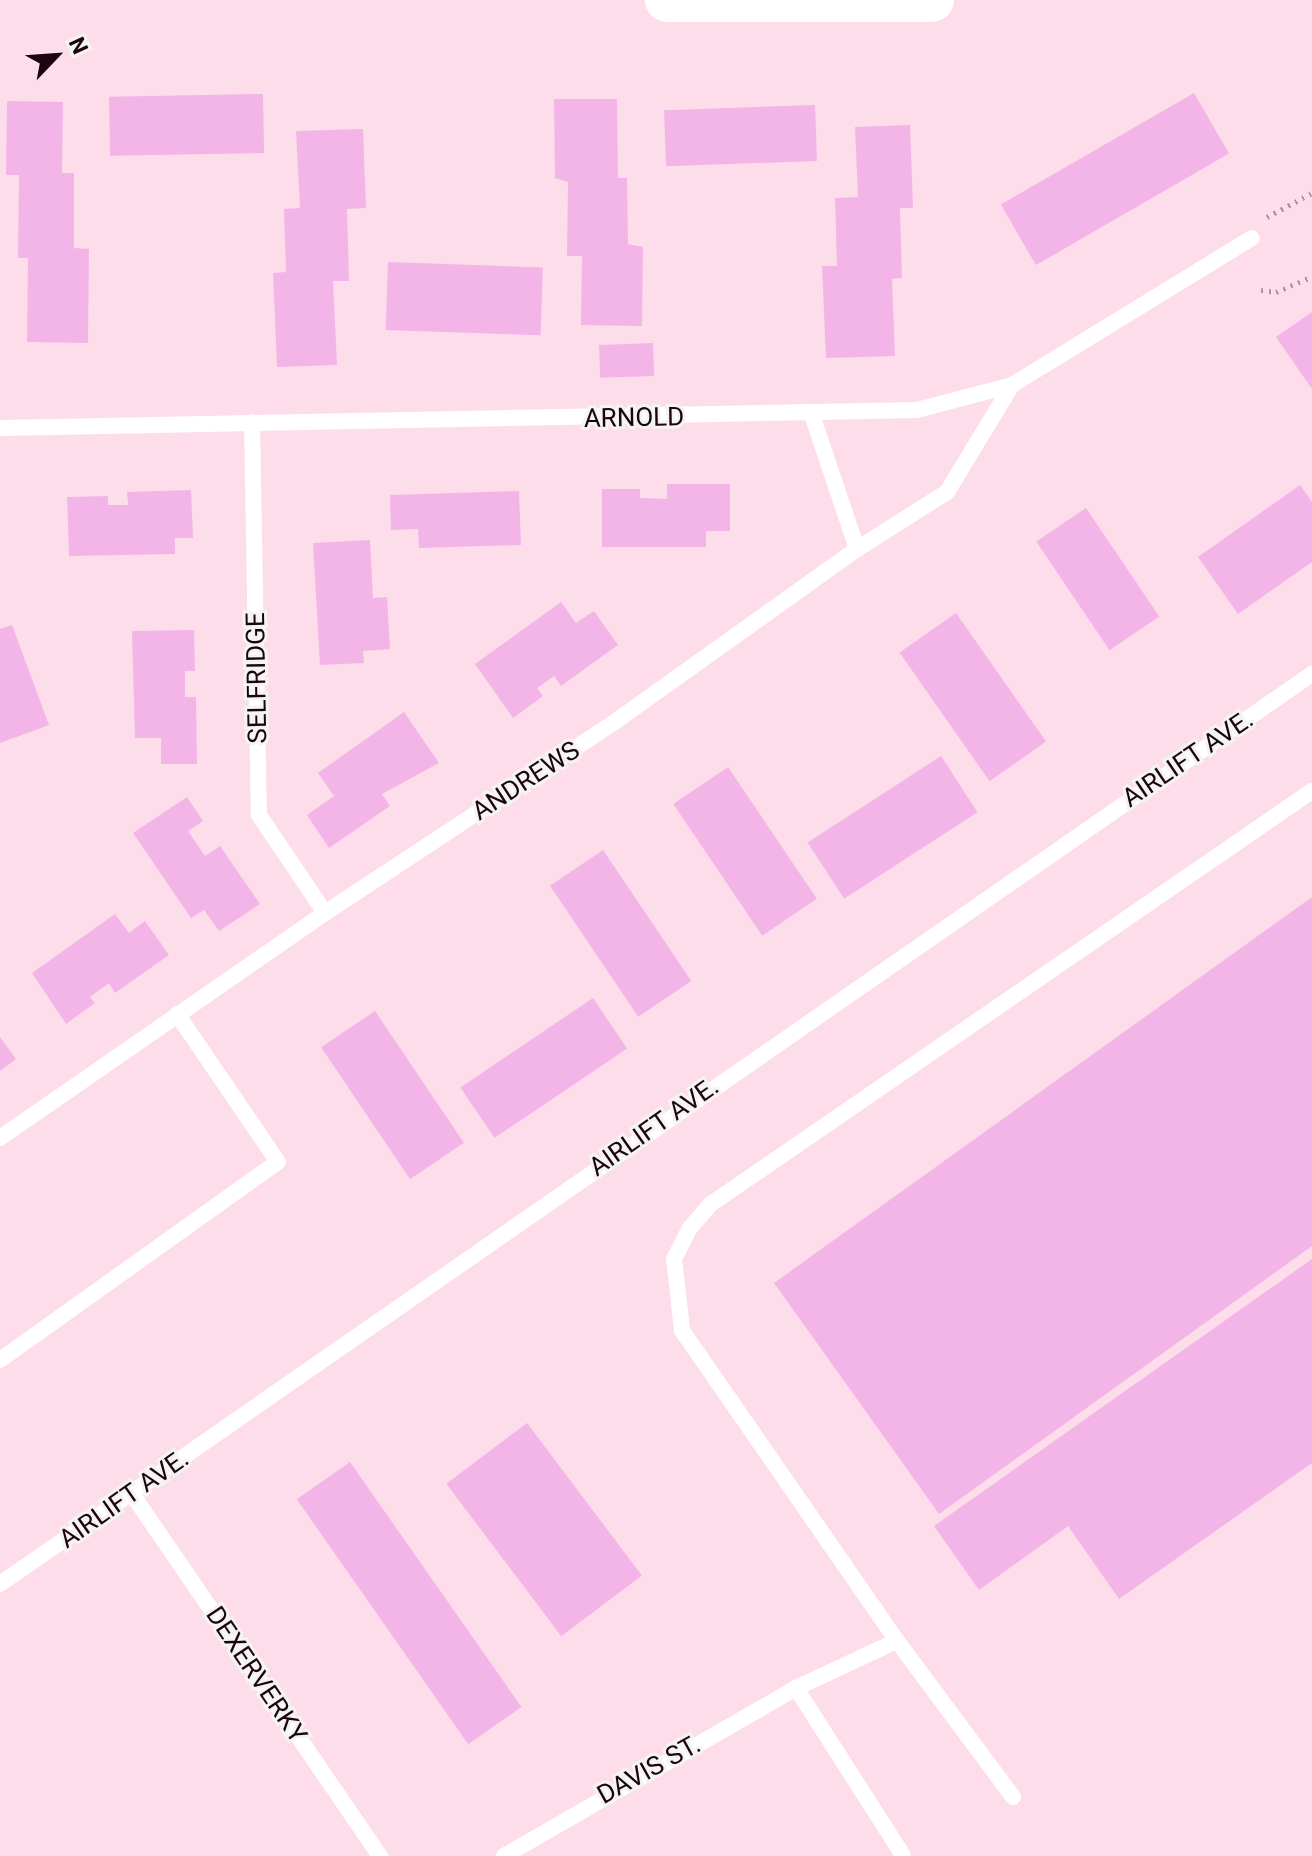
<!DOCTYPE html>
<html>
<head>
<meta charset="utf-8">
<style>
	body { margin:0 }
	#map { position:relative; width:1312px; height:1856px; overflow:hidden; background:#fdddea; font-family:Roboto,sans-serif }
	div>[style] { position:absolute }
	.building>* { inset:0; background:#f3b5e8; transform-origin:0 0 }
	.path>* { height:5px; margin-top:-2.5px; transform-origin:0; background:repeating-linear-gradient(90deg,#af929e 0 2px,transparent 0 8px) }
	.service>* { height:16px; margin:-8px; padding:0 8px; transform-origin:8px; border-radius:8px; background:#fff }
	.trunk>* { height:44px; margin:-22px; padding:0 22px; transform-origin:22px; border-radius:22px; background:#fff }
	span { translate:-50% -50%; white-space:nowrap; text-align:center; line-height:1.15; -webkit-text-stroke:6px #f4f4f4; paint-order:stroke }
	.street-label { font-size:26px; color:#1c040f }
	.north { position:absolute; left:16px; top:16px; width:80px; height:80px; -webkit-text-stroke:6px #f4f4f4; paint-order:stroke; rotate:65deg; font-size:22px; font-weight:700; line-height:32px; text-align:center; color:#1c040f }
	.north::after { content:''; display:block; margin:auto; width:28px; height:36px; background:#1c040f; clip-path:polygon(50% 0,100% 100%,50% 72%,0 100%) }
</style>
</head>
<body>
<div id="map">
	<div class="building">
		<div style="left:1194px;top:93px;width:70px;height:223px;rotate:60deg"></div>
		<div style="left:263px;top:94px;width:59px;height:154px;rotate:89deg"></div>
		<div style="clip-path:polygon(554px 99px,617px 99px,618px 178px,627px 178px,628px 244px,643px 247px,642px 326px,581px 325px,582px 256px,567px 256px,568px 182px,555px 178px)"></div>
		<div style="clip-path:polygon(7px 101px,63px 102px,62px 173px,74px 173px,74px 248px,89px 249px,88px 343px,27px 342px,28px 258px,18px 258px,19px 175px,6px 175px)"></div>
		<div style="left:815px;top:105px;width:56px;height:151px;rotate:88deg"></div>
		<div style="clip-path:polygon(910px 125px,913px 208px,900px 208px,902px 278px,892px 279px,895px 356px,826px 358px,822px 266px,837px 266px,835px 198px,858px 197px,855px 127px)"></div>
		<div style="clip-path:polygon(363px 129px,366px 208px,347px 209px,349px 281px,333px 281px,337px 365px,277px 367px,273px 273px,286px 272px,284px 209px,300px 208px,296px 131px)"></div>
		<div style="left:388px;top:262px;width:155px;height:68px;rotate:2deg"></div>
		<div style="clip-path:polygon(1312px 312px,1312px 389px,1276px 337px)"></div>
		<div style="left:653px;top:343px;width:33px;height:54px;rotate:88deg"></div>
		<div style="clip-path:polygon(667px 484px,730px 484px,730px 531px,706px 531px,706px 547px,602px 547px,602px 489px,640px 489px,640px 498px,667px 499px)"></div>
		<div style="clip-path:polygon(1300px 485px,1312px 502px,1312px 562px,1238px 614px,1198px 557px)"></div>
		<div style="clip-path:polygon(191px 490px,193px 538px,175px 538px,175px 554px,69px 556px,67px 497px,108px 496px,108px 505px,128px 505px,127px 492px)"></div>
		<div style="clip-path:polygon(519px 491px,521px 545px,419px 548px,418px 529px,391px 530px,390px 495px)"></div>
		<div style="left:1086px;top:508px;width:131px;height:60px;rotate:56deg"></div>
		<div style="clip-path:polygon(370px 540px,373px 598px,387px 597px,390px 649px,363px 651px,364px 663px,320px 665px,313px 543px)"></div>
		<div style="clip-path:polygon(561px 602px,576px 623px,594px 611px,618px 645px,561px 686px,554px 676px,537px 688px,543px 696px,513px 718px,475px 664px)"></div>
		<div style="left:956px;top:613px;width:157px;height:69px;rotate:55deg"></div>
		<div style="clip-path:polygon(12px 625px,49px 725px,0 743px,0 629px)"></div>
		<div style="clip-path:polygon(194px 630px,195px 671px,185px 671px,185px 697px,196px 697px,197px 764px,161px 764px,161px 738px,135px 738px,132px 631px)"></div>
		<div style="clip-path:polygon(404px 712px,439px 763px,382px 794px,390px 806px,329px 848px,307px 815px,334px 796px,318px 773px)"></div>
		<div style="left:941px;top:756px;width:67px;height:159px;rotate:57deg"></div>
		<div style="left:728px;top:767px;width:159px;height:66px;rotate:56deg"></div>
		<div style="clip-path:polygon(187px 797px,203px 821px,188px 831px,205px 856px,220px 846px,260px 904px,219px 931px,204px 910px,191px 918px,133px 833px)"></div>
		<div style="left:603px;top:850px;width:158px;height:64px;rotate:56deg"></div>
		<div style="clip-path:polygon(1312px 897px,1312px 1246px,939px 1514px,774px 1283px)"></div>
		<div style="clip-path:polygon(115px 914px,129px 933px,145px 921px,169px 955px,115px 993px,109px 983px,90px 997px,95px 1003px,66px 1024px,32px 973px)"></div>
		<div style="left:593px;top:998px;width:61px;height:160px;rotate:56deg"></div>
		<div style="left:375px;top:1011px;width:159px;height:65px;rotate:56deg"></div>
		<div style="clip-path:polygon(0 1037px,16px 1059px,0 1071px)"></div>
		<div style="clip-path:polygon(1312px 1259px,1312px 1463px,1119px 1599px,1068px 1526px,979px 1590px,934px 1526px)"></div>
		<div style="left:527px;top:1423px;width:191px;height:101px;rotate:53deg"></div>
		<div style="left:350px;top:1462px;width:299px;height:65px;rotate:55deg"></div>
	</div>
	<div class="path">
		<div style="left:1267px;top:217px;width:51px;rotate:-28.1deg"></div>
		<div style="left:1261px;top:290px;width:15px;rotate:8deg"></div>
		<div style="left:1276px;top:292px;width:39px;rotate:-23deg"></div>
	</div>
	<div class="service">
		<div style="left:811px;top:412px;width:145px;rotate:71.4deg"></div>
		<div style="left:252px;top:422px;width:393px;rotate:89deg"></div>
		<div style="left:259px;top:815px;width:118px;rotate:56deg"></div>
		<div style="left:0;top:428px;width:917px;rotate:-1.12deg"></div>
		<div style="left:917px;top:410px;width:98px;rotate:-14.7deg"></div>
		<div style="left:1012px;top:385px;width:281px;rotate:-31.5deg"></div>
		<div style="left:0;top:1138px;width:395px;rotate:-34.7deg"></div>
		<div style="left:325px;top:913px;width:349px;rotate:-33.4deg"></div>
		<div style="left:616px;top:721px;width:296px;rotate:-35.5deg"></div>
		<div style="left:857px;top:549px;width:107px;rotate:-32.3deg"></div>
		<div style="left:947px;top:492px;width:125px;rotate:-58.7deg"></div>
		<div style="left:0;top:1360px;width:341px;rotate:-35.5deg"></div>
		<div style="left:278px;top:1162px;width:179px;rotate:-124.3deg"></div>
		<div style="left:132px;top:1494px;width:439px;rotate:55.6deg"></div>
		<div style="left:0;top:1584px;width:1597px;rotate:-34.75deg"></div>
		<div style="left:796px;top:1688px;width:198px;rotate:57.4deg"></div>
		<div style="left:1013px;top:1797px;width:194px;rotate:-126.6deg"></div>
		<div style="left:897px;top:1641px;width:378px;rotate:-124.7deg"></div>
		<div style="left:682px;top:1330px;width:71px;rotate:-96.4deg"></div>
		<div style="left:674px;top:1259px;width:35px;rotate:-63deg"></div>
		<div style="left:690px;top:1228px;width:32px;rotate:-49deg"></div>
		<div style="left:711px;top:1204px;width:729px;rotate:-34.5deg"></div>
		<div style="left:504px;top:1856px;width:337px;rotate:-29.9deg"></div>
		<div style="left:796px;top:1688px;width:111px;rotate:-25deg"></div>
	</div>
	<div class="trunk">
		<div style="left:667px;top:0;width:265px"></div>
	</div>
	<div class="street-label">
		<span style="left:634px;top:418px;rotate:-1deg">ARNOLD</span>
		<span style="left:257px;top:678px;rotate:-91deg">SELFRIDGE</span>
		<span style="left:1188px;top:759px;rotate:-34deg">AIRLIFT AVE.</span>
		<span style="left:526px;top:781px;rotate:-33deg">ANDREWS</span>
		<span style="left:654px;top:1127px;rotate:-35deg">AIRLIFT AVE.</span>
		<span style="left:124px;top:1499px;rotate:-35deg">AIRLIFT AVE.</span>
		<span style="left:256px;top:1675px;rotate:56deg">DEXERVERKY</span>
		<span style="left:649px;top:1770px;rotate:-29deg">DAVIS ST.</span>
	</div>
	<div class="north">N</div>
</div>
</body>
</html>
